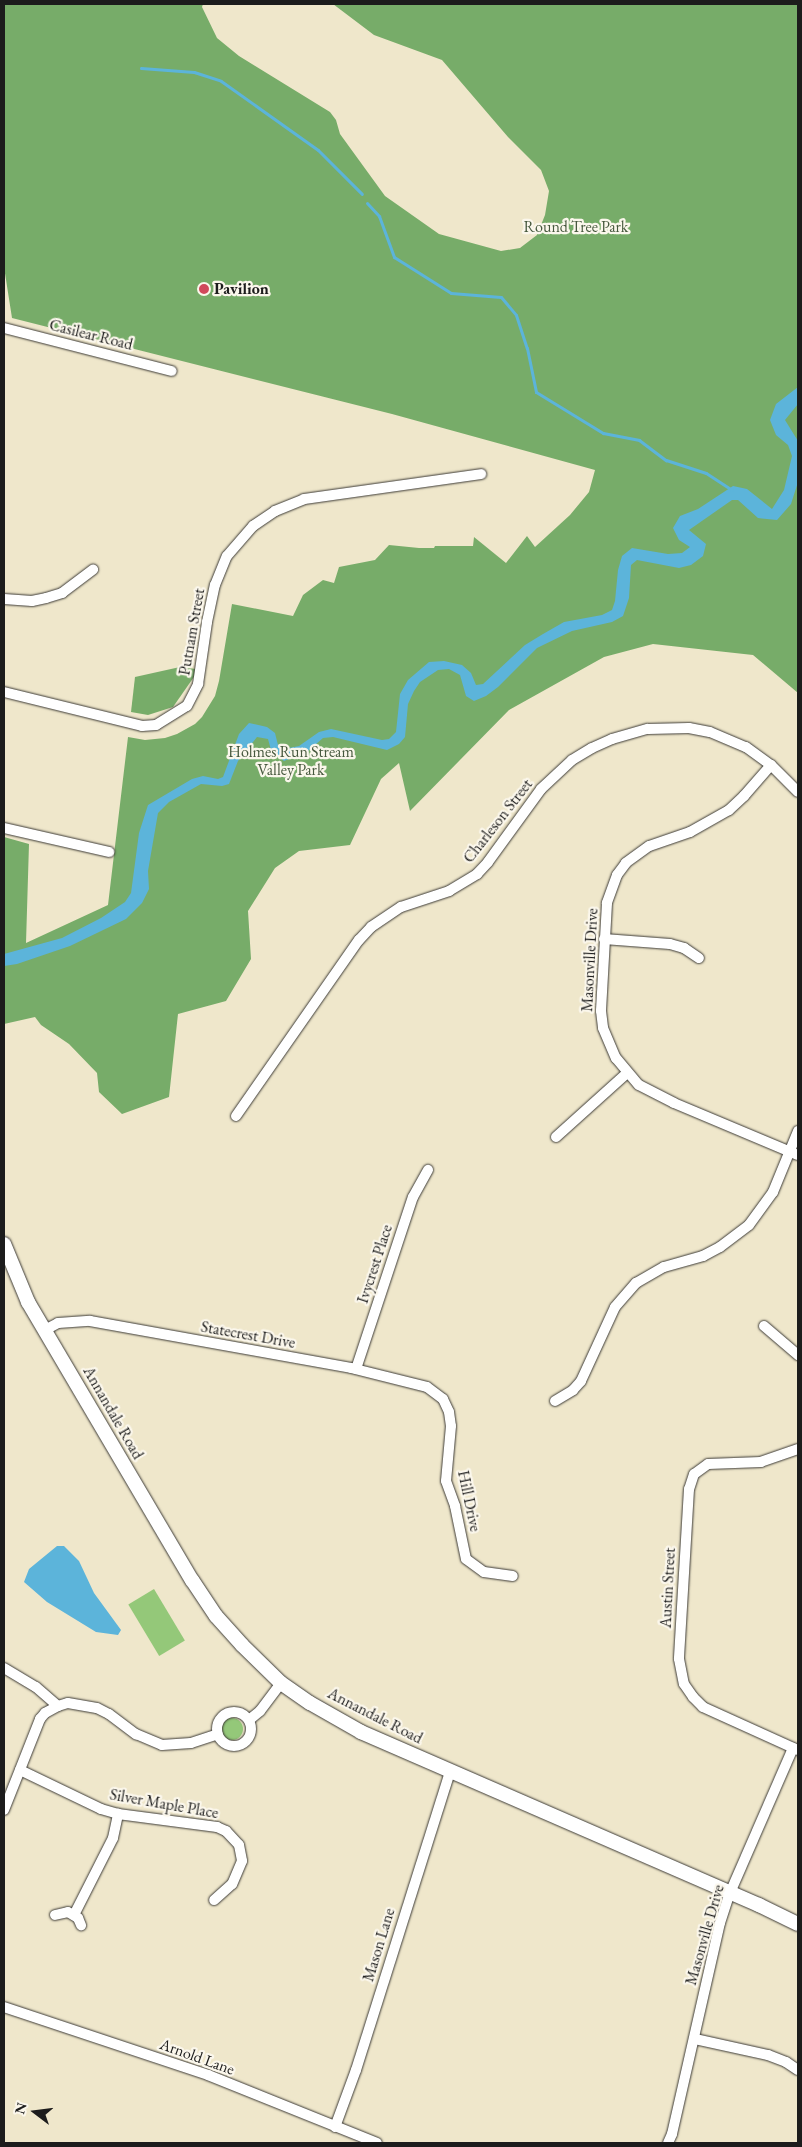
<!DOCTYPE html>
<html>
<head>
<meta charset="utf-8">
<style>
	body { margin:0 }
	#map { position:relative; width:802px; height:2147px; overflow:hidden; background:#efe7cb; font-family:"EB Garamond",serif }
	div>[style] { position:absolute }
	.green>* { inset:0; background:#94c879; transform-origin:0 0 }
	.round { border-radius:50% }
	.forest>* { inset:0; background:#77ac69 }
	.water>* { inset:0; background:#5cb4da }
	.stream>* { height:3px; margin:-1.5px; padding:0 1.5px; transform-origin:1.5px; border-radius:1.5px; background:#5cb4da }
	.roads { filter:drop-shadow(0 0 1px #3c3a36) drop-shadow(0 0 1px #3c3a36) }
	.minor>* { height:10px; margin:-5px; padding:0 5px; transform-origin:5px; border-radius:5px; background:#fff }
	.minor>.ring { margin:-5px; padding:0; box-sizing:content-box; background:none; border:10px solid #fff; border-radius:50% }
	.secondary>* { height:14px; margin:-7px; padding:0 7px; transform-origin:7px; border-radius:7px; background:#fff }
	.dots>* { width:14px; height:14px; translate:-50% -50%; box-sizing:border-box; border:2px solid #fbf7ec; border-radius:50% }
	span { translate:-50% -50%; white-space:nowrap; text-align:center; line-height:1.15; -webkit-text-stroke:4.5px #fbf7ec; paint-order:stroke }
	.park-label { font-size:16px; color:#46583d }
	.poi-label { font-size:16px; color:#1c1c1c; font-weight:700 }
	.left { translate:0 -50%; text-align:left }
	.street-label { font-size:16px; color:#1c1c1c }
	.frame { position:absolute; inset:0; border:5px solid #1c1c1c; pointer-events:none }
	.north { position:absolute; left:10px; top:2087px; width:50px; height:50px; -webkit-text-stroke:4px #fbf7ec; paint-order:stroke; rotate:285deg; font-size:14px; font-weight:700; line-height:20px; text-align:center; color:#1c1c1c }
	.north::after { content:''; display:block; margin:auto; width:18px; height:22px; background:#1c1c1c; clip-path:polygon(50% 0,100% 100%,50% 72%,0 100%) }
</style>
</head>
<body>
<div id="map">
	<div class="green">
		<div style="left:154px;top:1589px;width:60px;height:30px;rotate:59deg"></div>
		<div class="round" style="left:221px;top:1718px;width:22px;height:22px"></div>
	</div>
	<div class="forest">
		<div style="clip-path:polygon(4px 4px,203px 4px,202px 7px,217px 38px,239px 56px,330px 112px,336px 120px,340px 134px,385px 196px,439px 234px,501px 251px,520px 248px,537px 235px,545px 215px,549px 191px,541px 170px,508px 137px,442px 60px,374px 35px,333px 4px,798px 4px,798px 693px,753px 655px,653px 644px,604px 657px,509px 710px,410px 811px,399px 763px,381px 779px,350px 845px,299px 851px,275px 868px,248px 911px,251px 959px,226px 1001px,178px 1014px,169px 1097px,122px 1114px,99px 1092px,97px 1073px,69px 1044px,41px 1025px,35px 1017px,4px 1024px,4px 837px,29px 844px,26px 943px,108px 905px,128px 737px,145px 740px,165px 738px,177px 734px,195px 724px,202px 717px,215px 696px,219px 681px,232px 604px,293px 616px,303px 595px,323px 580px,334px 583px,339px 567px,375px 560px,389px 545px,419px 548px,434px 548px,435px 546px,473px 546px,474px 537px,506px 563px,527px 536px,535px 547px,570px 515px,589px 492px,595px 470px,392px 414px,12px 318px,4px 267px)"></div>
		<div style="clip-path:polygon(180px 667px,196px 669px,196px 674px,173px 707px,148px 715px,131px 712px,135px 677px)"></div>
	</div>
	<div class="water">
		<div style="clip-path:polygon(798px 387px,798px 404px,785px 420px,798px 441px,798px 482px,791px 504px,777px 520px,758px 518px,738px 500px,732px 500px,689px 530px,706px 544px,703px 556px,691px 565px,679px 568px,637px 560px,631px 565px,629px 598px,623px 616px,612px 622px,572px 631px,537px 648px,498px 687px,486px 696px,474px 701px,466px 696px,460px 675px,449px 669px,438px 670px,420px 682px,414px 691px,408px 704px,405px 737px,399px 744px,387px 750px,333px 737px,323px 738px,308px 751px,284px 761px,271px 750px,268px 739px,257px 737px,238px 761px,229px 784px,222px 786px,201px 784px,169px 802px,158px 813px,148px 871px,149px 889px,142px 903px,126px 919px,70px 946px,17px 964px,4px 966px,4px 954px,62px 938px,101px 918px,125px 902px,131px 893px,139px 833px,148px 805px,192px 779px,203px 776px,218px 779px,223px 777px,239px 734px,249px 723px,267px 727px,275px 733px,278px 745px,284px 749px,299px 746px,319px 732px,331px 729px,382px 740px,389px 739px,396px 732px,400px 694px,408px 680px,429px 662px,444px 661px,462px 665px,471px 673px,476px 685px,483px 684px,525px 645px,543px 634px,564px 622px,602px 615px,612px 610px,615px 601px,618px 570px,622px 556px,632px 548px,668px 554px,682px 553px,690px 547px,679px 540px,673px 528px,680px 516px,698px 509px,733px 486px,747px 489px,772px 509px,784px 490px,792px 456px,788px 445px,776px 435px,770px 420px,776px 404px)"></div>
		<div style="clip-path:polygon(57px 1546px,64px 1546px,79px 1561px,94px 1593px,121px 1630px,118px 1635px,96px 1632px,47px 1602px,24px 1582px,29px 1569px)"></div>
	</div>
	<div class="stream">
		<div style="left:141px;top:68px;width:53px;rotate:4.3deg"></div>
		<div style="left:194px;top:72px;width:28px;rotate:18deg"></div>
		<div style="left:221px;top:81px;width:119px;rotate:35.4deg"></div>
		<div style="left:318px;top:150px;width:62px;rotate:45deg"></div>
		<div style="left:367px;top:203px;width:18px;rotate:47deg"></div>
		<div style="left:379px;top:216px;width:44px;rotate:69.9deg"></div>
		<div style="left:394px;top:257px;width:67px;rotate:32.3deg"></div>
		<div style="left:451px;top:293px;width:50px;rotate:4.6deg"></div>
		<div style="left:501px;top:297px;width:23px;rotate:50deg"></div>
		<div style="left:516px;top:315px;width:35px;rotate:72deg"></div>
		<div style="left:527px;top:348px;width:45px;rotate:78.4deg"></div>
		<div style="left:536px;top:392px;width:79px;rotate:31.5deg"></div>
		<div style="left:603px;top:433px;width:37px;rotate:11deg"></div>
		<div style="left:639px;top:440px;width:34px;rotate:37deg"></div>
		<div style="left:666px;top:460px;width:42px;rotate:18deg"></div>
		<div style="left:706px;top:473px;width:31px;rotate:33deg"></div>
	</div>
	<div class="roads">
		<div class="minor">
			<div style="left:4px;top:328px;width:173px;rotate:14.4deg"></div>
			<div style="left:4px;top:599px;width:28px;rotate:4deg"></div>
			<div style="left:32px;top:601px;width:14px;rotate:-12deg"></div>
			<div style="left:46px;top:598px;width:17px;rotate:-17deg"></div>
			<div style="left:62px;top:593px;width:39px;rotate:-37deg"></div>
			<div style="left:4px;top:692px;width:142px;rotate:13.8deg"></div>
			<div style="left:142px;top:726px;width:14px;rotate:-4deg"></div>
			<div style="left:156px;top:725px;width:36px;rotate:-32deg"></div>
			<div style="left:187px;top:706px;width:25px;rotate:-63deg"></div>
			<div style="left:198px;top:684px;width:63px;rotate:-81.7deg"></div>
			<div style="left:207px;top:622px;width:38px;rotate:-78deg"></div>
			<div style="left:215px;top:585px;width:31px;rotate:-68deg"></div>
			<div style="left:227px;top:556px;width:40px;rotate:-49deg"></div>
			<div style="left:253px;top:526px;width:27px;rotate:-34deg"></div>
			<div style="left:275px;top:511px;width:31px;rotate:-22deg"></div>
			<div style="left:304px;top:499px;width:179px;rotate:-8deg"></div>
			<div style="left:771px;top:765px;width:41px;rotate:131.1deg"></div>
			<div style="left:744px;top:796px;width:21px;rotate:137deg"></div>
			<div style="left:729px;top:810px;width:45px;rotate:150.6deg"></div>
			<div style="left:690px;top:832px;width:43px;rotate:161.1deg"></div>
			<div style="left:649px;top:846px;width:29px;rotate:144deg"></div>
			<div style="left:626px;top:863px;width:15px;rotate:127deg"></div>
			<div style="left:617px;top:875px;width:30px;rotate:110deg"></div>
			<div style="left:607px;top:903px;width:108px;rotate:93.2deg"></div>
			<div style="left:601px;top:1011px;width:17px;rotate:83deg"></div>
			<div style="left:603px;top:1028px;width:33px;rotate:67deg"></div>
			<div style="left:616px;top:1058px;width:35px;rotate:50deg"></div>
			<div style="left:639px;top:1085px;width:39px;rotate:27deg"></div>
			<div style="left:674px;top:1103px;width:134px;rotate:22.8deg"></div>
			<div style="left:4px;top:828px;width:108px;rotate:12.9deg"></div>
			<div style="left:604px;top:939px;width:66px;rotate:4.3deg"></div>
			<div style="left:670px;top:944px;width:15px;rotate:16deg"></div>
			<div style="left:684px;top:948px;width:18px;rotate:34deg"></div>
			<div style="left:236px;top:1116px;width:215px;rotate:-55.1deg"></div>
			<div style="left:359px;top:940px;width:18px;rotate:-47deg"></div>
			<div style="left:371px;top:927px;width:36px;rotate:-34deg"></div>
			<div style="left:401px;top:907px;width:51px;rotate:-18.4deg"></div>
			<div style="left:449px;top:891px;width:33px;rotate:-31deg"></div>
			<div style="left:477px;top:874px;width:16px;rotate:-47deg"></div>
			<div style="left:488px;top:862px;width:90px;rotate:-54deg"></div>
			<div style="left:541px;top:789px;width:42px;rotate:-43.1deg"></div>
			<div style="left:572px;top:760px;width:23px;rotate:-31deg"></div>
			<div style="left:592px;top:748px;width:22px;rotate:-24deg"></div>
			<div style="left:612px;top:739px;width:37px;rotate:-16deg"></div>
			<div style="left:648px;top:729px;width:41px;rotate:-1.4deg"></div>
			<div style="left:689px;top:728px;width:21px;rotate:11deg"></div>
			<div style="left:710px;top:732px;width:39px;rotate:23deg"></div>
			<div style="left:746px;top:747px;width:31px;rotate:36deg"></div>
			<div style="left:771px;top:765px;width:38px;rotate:45deg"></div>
			<div style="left:556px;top:1137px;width:96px;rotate:-42deg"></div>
			<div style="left:764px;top:1326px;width:45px;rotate:40.5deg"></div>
			<div style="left:45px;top:1330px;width:15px;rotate:-28deg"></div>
			<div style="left:58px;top:1323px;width:32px;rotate:-4deg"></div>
			<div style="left:90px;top:1321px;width:265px;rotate:10.2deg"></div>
			<div style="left:351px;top:1368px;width:78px;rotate:14deg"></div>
			<div style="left:427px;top:1387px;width:20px;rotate:37deg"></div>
			<div style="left:443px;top:1399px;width:14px;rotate:65deg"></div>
			<div style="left:449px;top:1412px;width:14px;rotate:82deg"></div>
			<div style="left:451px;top:1426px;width:55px;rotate:95.2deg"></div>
			<div style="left:446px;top:1481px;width:27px;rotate:70deg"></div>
			<div style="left:455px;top:1506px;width:54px;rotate:78.3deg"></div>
			<div style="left:466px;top:1559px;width:22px;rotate:36deg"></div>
			<div style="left:484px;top:1572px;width:29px;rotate:8deg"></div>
			<div style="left:356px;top:1369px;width:181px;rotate:-71.7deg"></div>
			<div style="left:413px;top:1197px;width:31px;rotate:-61deg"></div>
			<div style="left:555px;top:1401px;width:21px;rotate:-31deg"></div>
			<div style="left:573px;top:1390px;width:12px;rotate:-48deg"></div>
			<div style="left:581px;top:1381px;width:81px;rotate:-65.3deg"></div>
			<div style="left:615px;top:1307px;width:32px;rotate:-49deg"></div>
			<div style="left:636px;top:1283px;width:32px;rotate:-30deg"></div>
			<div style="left:664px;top:1267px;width:41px;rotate:-15.8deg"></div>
			<div style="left:703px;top:1256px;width:19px;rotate:-28deg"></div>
			<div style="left:720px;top:1247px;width:36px;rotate:-37deg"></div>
			<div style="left:749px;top:1225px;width:41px;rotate:-54deg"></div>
			<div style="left:773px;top:1192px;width:66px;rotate:-67.7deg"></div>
			<div style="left:798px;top:1449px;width:39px;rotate:161deg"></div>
			<div style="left:761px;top:1462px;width:53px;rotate:177.8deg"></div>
			<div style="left:708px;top:1464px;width:17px;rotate:144deg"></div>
			<div style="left:694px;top:1474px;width:16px;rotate:108deg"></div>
			<div style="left:689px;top:1489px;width:170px;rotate:93.4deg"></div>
			<div style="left:679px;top:1659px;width:25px;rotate:79deg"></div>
			<div style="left:684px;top:1684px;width:16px;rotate:55deg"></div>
			<div style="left:693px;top:1697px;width:14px;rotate:45deg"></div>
			<div style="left:703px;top:1707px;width:104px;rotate:24.4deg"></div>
			<div style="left:4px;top:1668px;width:37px;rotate:31deg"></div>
			<div style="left:36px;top:1687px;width:29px;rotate:41deg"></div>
			<div class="ring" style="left:217px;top:1712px;width:24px;height:24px"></div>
			<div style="left:249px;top:1720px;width:14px;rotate:-39deg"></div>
			<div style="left:260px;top:1711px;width:35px;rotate:-53deg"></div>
			<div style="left:20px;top:1770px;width:90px;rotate:25.7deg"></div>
			<div style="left:101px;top:1809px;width:18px;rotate:16deg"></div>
			<div style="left:118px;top:1814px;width:100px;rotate:7.5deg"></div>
			<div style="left:217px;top:1827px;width:10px;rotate:24deg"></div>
			<div style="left:226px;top:1831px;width:19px;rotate:47deg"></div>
			<div style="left:239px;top:1845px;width:16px;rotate:79deg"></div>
			<div style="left:242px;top:1861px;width:25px;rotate:113deg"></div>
			<div style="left:232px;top:1884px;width:24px;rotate:138deg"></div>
			<div style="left:4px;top:1810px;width:98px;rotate:-68.4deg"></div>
			<div style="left:40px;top:1719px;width:8px;rotate:-50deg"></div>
			<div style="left:45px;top:1713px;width:15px;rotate:-28deg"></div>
			<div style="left:58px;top:1706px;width:10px;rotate:-17deg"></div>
			<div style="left:68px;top:1703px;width:29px;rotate:10deg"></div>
			<div style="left:97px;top:1708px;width:13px;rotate:27deg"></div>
			<div style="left:109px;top:1714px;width:34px;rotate:37deg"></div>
			<div style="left:136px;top:1734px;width:28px;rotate:23deg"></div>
			<div style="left:162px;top:1745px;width:29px;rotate:-4deg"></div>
			<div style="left:191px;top:1743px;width:28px;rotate:-18deg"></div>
			<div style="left:55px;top:1915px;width:13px;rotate:-13deg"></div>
			<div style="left:68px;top:1912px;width:12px;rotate:31deg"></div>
			<div style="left:78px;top:1918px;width:8px;rotate:67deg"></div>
			<div style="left:74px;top:1915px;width:86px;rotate:-63.1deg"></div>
			<div style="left:113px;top:1838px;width:25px;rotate:-78deg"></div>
			<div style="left:4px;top:2007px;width:215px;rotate:18.4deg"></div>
			<div style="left:208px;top:2075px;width:182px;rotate:21.9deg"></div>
			<div style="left:695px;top:2039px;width:75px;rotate:12.4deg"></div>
			<div style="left:768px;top:2055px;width:19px;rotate:21deg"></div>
			<div style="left:786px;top:2062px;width:14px;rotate:34deg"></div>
			<div style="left:335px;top:2127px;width:61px;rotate:-69.8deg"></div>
			<div style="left:356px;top:2070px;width:313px;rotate:-72.5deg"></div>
			<div style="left:668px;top:2143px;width:10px;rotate:-66deg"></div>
			<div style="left:672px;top:2134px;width:216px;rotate:-77.2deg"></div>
			<div style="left:720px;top:1923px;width:32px;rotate:-72deg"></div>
			<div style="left:730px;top:1893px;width:158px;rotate:-66.5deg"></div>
		</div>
		<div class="secondary">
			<div style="left:4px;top:1244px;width:63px;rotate:67.5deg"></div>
			<div style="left:28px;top:1302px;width:323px;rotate:59.5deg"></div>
			<div style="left:192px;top:1580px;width:43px;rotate:56.3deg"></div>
			<div style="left:216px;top:1616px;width:39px;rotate:48deg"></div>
			<div style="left:242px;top:1645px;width:54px;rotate:44.3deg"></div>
			<div style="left:281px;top:1683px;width:35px;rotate:35deg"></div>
			<div style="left:310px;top:1703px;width:59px;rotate:29.6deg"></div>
			<div style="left:361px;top:1732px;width:434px;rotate:23.5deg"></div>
			<div style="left:759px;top:1905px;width:43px;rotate:26deg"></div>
		</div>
	</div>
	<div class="dots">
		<div style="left:204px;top:289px;background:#d1495b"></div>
	</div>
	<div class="park-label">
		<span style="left:576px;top:227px">Round Tree Park</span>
		<span style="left:291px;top:761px">Holmes Run Stream<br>Valley Park</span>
	</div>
	<div class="poi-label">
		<span class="left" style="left:214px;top:289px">Pavilion</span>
	</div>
	<div class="street-label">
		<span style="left:91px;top:335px;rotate:14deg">Casilear Road</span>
		<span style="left:192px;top:632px;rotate:-80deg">Putnam Street</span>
		<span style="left:498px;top:821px;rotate:-52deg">Charleson Street</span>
		<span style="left:590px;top:960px;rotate:-87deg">Masonville Drive</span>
		<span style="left:375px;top:1264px;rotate:-72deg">Ivycrest Place</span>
		<span style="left:248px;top:1335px;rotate:10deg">Statecrest Drive</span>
		<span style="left:113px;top:1413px;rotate:60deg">Annandale Road</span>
		<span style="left:469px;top:1501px;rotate:78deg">Hill Drive</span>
		<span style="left:668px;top:1588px;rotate:-87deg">Austin Street</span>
		<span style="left:375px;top:1716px;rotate:27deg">Annandale Road</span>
		<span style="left:164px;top:1804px;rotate:10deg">Silver Maple Place</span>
		<span style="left:705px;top:1935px;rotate:-74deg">Masonville Drive</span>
		<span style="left:379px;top:1945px;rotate:-73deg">Mason Lane</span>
		<span style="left:197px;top:2057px;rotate:20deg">Arnold Lane</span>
	</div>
	<div class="frame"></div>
	<div class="north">N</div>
</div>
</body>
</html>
